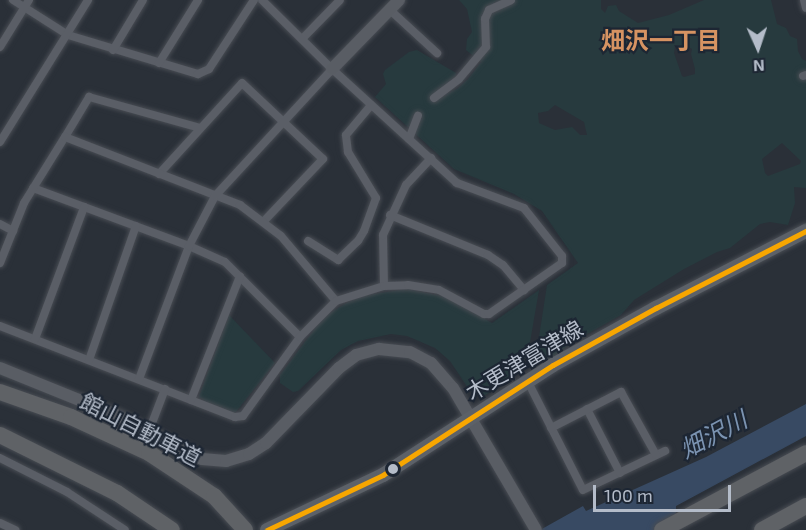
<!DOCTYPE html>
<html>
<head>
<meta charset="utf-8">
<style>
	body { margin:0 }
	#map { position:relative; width:806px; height:530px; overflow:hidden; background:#2a3038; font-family:"Exo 2","Noto Sans JP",sans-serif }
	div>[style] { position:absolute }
	.green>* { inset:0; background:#273a3e }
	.water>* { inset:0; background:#384a63 }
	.roads { filter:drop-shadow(0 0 2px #484c53) drop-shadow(0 0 2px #484c53) }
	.street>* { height:8px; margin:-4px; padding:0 4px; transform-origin:4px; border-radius:4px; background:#5a5e66 }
	.secondary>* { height:12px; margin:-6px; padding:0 6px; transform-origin:6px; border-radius:6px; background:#595d64 }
	.primary>* { height:14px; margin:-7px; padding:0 7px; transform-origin:7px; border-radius:7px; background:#5c6168 }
	.highway>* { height:16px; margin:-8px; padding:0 8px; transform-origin:8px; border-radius:8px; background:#5f6266 }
	.bus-1>* { height:4.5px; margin:-2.25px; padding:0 2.25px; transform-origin:2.25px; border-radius:2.25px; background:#f7a600 }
	.dots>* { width:16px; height:16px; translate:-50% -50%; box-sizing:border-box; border:3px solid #1d2633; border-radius:50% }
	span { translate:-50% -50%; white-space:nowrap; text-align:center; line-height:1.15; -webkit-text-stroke:4.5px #1d2633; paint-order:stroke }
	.street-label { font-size:22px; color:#b4bcc9 }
	.neighbourhood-label { font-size:24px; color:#d69362; font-weight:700 }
	.water-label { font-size:24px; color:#7b93b1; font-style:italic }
	.north { position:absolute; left:728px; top:18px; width:60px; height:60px; -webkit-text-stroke:4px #1d2633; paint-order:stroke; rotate:177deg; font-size:16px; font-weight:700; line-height:24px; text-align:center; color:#b4bcc9 }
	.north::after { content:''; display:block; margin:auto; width:21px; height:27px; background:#b4bcc9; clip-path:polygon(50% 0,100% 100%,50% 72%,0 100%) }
	.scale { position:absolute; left:593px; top:485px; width:138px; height:27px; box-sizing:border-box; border:3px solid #b4bcc9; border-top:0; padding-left:8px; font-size:18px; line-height:21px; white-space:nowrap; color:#b4bcc9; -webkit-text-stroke:4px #1d2633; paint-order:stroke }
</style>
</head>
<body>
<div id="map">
	<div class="green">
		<div style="clip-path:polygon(evenodd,459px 0,601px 0,601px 9px,605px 13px,608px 6px,616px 5px,619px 11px,638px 23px,669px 15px,704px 0,771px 0,777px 24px,786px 28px,790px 36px,797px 39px,798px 51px,802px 59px,806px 61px,806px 188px,794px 187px,795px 203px,788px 225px,770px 222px,760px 224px,730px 248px,717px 252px,684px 269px,634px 300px,621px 315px,571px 343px,551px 359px,539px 358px,537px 350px,547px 285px,578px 263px,542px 211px,514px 194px,454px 169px,375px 97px,386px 84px,383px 74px,385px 70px,409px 52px,417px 50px,456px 73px,457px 78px,445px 94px,457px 89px,468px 79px,481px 62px,466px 50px,467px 39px,472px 32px,467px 9px,459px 0,685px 45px,692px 49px,691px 54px,695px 69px,695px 74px,684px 77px,682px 76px,674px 53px,675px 46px,685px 45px,459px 0,555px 105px,584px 122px,587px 135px,580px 135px,572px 127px,555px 130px,539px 123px,538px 113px,548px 111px,555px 105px,459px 0,782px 143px,801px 161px,800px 164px,768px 176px,765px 173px,762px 159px,782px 143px)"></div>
		<div style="clip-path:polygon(407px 289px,447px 297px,492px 323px,539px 290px,528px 354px,505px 382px,484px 396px,470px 391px,450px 361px,435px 348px,407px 336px,391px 334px,358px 341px,341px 350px,298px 391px,293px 392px,280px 383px,280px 375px,316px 327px,330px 313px,348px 302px,367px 295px)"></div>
		<div style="clip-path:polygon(229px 315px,275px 363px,235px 413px,205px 402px,199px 396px)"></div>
	</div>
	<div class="water">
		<div style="clip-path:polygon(806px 404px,806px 436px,676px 506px,676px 530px,540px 530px,583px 506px,586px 511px,706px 457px)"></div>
	</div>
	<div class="roads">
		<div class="street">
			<div style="left:13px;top:0;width:65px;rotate:32.5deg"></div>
			<div style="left:68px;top:35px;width:136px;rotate:16.7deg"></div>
			<div style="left:198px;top:74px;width:12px;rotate:-24deg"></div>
			<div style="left:209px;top:69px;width:82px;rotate:-56.9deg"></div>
			<div style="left:804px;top:0;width:8px;rotate:76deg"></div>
			<div style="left:390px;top:10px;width:64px;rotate:42.5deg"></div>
			<div style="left:302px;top:39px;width:54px;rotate:-45.7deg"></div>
			<div style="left:0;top:47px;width:55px;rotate:-58.3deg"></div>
			<div style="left:113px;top:50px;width:58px;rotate:-59deg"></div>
			<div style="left:159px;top:63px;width:74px;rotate:-58.2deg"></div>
			<div style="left:803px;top:76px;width:3px;rotate:-18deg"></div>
			<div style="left:434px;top:98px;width:31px;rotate:-37deg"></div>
			<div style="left:459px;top:79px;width:42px;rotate:-49.8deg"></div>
			<div style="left:486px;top:47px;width:28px;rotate:-92deg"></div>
			<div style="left:485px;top:19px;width:10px;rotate:-66deg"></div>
			<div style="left:489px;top:10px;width:24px;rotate:-24deg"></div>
			<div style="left:65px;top:137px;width:47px;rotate:-59deg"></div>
			<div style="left:89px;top:97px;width:115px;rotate:15.6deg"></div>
			<div style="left:409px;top:139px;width:25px;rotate:-69deg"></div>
			<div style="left:0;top:142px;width:167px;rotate:-58.2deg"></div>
			<div style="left:159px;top:174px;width:123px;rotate:-47.6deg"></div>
			<div style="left:242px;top:83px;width:111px;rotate:43.2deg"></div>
			<div style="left:323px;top:159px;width:86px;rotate:133.6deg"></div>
			<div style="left:33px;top:188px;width:166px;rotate:20.4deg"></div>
			<div style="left:189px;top:246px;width:39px;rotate:24deg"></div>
			<div style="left:225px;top:262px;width:106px;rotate:45deg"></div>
			<div style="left:390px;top:215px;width:106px;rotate:22.2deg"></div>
			<div style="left:488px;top:255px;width:18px;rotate:34deg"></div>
			<div style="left:503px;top:265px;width:33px;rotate:50deg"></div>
			<div style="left:0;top:224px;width:15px;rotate:28deg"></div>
			<div style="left:308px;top:241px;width:36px;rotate:32deg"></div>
			<div style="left:338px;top:260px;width:28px;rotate:-44deg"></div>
			<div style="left:358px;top:241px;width:12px;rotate:-59deg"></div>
			<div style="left:364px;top:231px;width:35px;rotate:-70deg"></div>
			<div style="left:376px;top:198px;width:54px;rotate:-121.3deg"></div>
			<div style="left:348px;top:152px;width:17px;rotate:-97deg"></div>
			<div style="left:346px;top:135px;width:39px;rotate:-50deg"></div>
			<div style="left:0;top:263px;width:65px;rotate:-68.2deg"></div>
			<div style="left:24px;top:203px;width:78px;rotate:-58.2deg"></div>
			<div style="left:65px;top:137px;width:188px;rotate:21.2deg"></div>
			<div style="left:240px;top:205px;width:51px;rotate:37.1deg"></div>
			<div style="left:281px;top:236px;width:85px;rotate:49.8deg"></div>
			<div style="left:384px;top:286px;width:51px;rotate:-91.1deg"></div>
			<div style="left:383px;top:235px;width:55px;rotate:-65.3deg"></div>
			<div style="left:406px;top:185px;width:37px;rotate:-47deg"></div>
			<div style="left:0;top:326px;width:252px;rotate:21.2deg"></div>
			<div style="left:235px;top:417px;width:8px;rotate:-7deg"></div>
			<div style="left:243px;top:416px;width:97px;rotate:-54.2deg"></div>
			<div style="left:300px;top:337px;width:51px;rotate:-45deg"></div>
			<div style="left:336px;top:301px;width:50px;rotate:-17.4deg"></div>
			<div style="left:384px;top:286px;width:24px;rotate:-2deg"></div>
			<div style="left:408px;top:285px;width:31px;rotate:9deg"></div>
			<div style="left:439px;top:290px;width:51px;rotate:28.1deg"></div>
			<div style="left:484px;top:314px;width:5px"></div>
			<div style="left:489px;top:314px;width:89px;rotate:-34.9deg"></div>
			<div style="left:562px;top:263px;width:7px;rotate:-90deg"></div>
			<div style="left:562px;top:256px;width:61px;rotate:-128.4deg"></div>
			<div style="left:524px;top:208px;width:72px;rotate:-159.5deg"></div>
			<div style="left:457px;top:183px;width:169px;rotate:-137.6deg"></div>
			<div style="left:332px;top:69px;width:98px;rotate:-135.4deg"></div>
			<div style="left:35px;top:339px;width:141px;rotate:-69.6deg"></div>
			<div style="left:89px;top:360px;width:142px;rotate:-70.7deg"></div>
			<div style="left:139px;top:379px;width:142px;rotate:-69.4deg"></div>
			<div style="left:189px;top:246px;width:56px;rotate:-62.5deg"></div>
			<div style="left:215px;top:196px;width:173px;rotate:-47.3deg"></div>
			<div style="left:527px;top:380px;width:123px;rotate:63deg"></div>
			<div style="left:583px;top:490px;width:91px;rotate:-25.4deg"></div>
			<div style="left:191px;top:400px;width:133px;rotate:-68.4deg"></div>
			<div style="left:587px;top:409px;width:72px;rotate:62.7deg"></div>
			<div style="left:551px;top:428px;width:79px;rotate:-27.2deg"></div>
			<div style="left:621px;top:392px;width:72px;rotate:60.9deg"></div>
			<div style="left:149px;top:431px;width:45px;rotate:-69.1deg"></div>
			<div style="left:0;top:458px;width:75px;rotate:26.9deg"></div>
			<div style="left:67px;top:492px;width:69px;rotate:33.2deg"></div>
			<div style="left:0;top:523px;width:17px;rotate:25deg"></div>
		</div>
		<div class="secondary">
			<div style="left:332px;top:69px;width:96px;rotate:-45.8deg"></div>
			<div style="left:0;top:368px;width:128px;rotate:22deg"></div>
			<div style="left:119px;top:416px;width:93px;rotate:27.4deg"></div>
			<div style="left:202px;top:459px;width:24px;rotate:5deg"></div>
			<div style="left:226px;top:461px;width:24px;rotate:-17deg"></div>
			<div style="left:249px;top:454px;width:20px;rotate:-33deg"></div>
			<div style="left:266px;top:443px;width:105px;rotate:-45.8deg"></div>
			<div style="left:339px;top:368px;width:21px;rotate:-37deg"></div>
			<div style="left:356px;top:355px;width:24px;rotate:-15deg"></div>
			<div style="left:379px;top:349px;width:31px;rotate:6deg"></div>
			<div style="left:410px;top:352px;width:24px;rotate:28deg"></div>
			<div style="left:431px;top:363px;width:33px;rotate:49deg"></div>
			<div style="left:453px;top:388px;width:164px;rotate:59.7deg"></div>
		</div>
		<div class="primary">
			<div style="left:267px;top:530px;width:128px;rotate:-25.4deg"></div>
			<div style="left:383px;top:475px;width:202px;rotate:-32.9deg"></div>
			<div style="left:553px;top:365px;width:118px;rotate:-29deg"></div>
			<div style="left:656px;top:308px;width:169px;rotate:-27.2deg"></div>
		</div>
		<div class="highway">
			<div style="left:0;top:392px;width:75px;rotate:19.4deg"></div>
			<div style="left:71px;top:417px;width:86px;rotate:24.8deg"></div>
			<div style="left:149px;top:453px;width:78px;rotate:33.5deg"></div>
			<div style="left:214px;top:496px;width:46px;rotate:47.6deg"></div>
			<div style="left:0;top:435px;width:131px;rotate:26.4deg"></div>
			<div style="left:117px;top:493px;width:66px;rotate:33.9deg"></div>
			<div style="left:662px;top:530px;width:163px;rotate:-28.1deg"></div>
			<div style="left:762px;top:530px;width:50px;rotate:-28.6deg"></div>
		</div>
	</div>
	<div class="bus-1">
		<div style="left:267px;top:530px;width:128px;rotate:-25.4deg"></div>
		<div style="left:383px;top:475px;width:202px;rotate:-32.9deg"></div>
		<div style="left:553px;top:365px;width:118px;rotate:-29deg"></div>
		<div style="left:656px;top:308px;width:169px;rotate:-27.2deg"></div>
	</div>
	<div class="dots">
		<div style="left:393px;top:469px;background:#b4bcc9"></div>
	</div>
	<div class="street-label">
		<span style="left:524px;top:360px;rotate:-31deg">木更津富津線</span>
		<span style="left:141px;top:429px;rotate:27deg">館山自動車道</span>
	</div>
	<div class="neighbourhood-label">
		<span style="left:661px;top:40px">畑沢一丁目</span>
	</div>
	<div class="water-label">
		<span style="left:713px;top:434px;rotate:-28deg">畑沢川</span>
	</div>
	<div class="north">N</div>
	<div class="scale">100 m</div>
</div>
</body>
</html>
